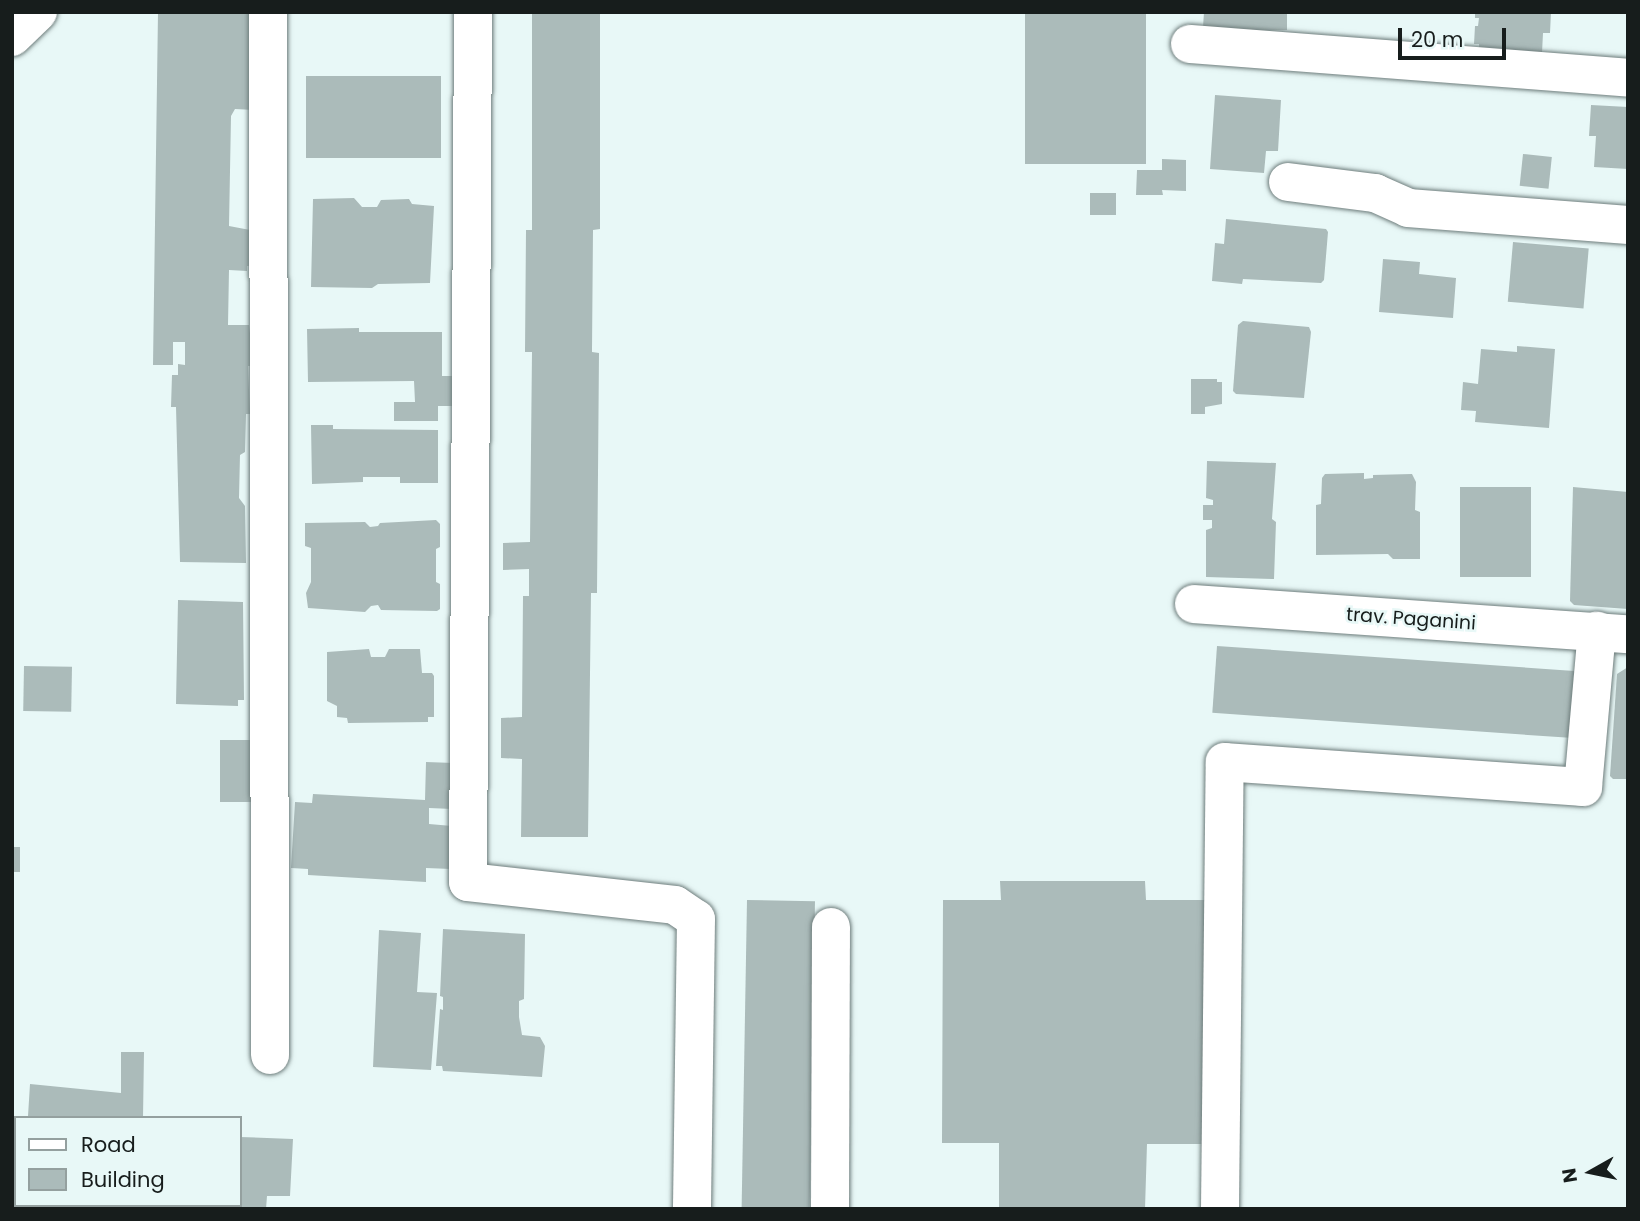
<!DOCTYPE html>
<html>
<head>
<meta charset="utf-8">
<style>
	body { margin:0 }
	#map { position:relative; width:1640px; height:1221px; overflow:hidden; background:#e8f8f7; font-family:Poppins,sans-serif }
	div>[style] { position:absolute }
	.building>* { inset:0; background:#abbbba; transform-origin:0 0 }
	.roads { filter:drop-shadow(0 0 2px #6e7d7c) drop-shadow(0 0 2px #6e7d7c) }
	.minor>* { height:38px; margin:-19px; padding:0 19px; transform-origin:19px; border-radius:19px; background:#fff }
	span { translate:-50% -50%; white-space:nowrap; text-align:center; line-height:1.15; -webkit-text-stroke:5px #e8f8f7; paint-order:stroke }
	.street-label { font-size:19px; color:#171d1c }
	.frame { position:absolute; inset:0; border:14px solid #171d1c; pointer-events:none }
	.legend { position:absolute; left:14px; top:1116px; width:228px; height:91px; box-sizing:border-box; background:#e8f8f7; border:2px solid #94a09f; margin:0; padding:9px 12px; list-style:none; font-size:21px; color:#171d1c }
	.legend li { display:flex; align-items:center; gap:14px; height:35px }
	.legend b { width:35px; border:2px solid #94a09f }
	.north { position:absolute; left:1556px; top:1137px; width:70px; height:70px; -webkit-text-stroke:5px #e8f8f7; paint-order:stroke; rotate:261deg; font-size:19px; font-weight:700; line-height:28px; text-align:center; color:#171d1c }
	.north::after { content:''; display:block; margin:auto; width:24px; height:32px; background:#171d1c; clip-path:polygon(50% 0,100% 100%,50% 72%,0 100%) }
	.scale { position:absolute; left:1398px; top:28px; width:108px; height:32px; box-sizing:border-box; border:4px solid #171d1c; border-top:0; padding-left:9px; font-size:21px; line-height:24px; white-space:nowrap; color:#171d1c; -webkit-text-stroke:5px #e8f8f7; paint-order:stroke }
</style>
</head>
<body>
<div id="map">
	<div class="building">
		<div style="clip-path:polygon(158px 12px,256px 12px,254px 110px,235px 109px,231px 116px,229px 226px,250px 230px,252px 266px,247px 266px,247px 271px,229px 270px,228px 325px,249px 325px,254px 366px,248px 366px,250px 414px,246px 414px,245px 452px,240px 455px,239px 498px,245px 506px,246px 563px,180px 562px,176px 407px,171px 407px,172px 375px,178px 375px,178px 364px,185px 365px,185px 342px,173px 342px,173px 365px,153px 365px)"></div>
		<div style="clip-path:polygon(532px 12px,600px 12px,600px 229px,593px 230px,592px 352px,599px 353px,597px 593px,591px 593px,588px 837px,521px 837px,522px 759px,501px 758px,501px 718px,522px 717px,523px 596px,529px 596px,529px 569px,503px 570px,503px 543px,530px 542px,532px 352px,525px 352px,526px 230px,532px 230px)"></div>
		<div style="left:1025px;top:12px;width:121px;height:152px"></div>
		<div style="clip-path:polygon(1204px 12px,1287px 12px,1287px 30px,1232px 32px,1232px 28px,1203px 27px)"></div>
		<div style="clip-path:polygon(1475px 12px,1551px 12px,1550px 33px,1543px 33px,1542px 53px,1479px 50px,1479px 44px,1474px 44px,1475px 26px,1478px 26px,1479px 18px,1475px 18px)"></div>
		<div style="left:306px;top:76px;width:135px;height:82px"></div>
		<div style="clip-path:polygon(1215px 95px,1281px 100px,1278px 151px,1266px 151px,1264px 173px,1210px 169px)"></div>
		<div style="clip-path:polygon(1591px 105px,1628px 107px,1628px 169px,1594px 167px,1596px 136px,1589px 136px)"></div>
		<div style="left:1523px;top:154px;width:29px;height:32px;rotate:6deg"></div>
		<div style="clip-path:polygon(1162px 159px,1186px 160px,1186px 191px,1162px 190px,1163px 195px,1136px 195px,1137px 170px,1162px 170px)"></div>
		<div style="left:1090px;top:193px;width:26px;height:22px"></div>
		<div style="clip-path:polygon(354px 198px,362px 207px,377px 207px,381px 200px,409px 199px,412px 204px,434px 206px,430px 283px,378px 284px,372px 288px,311px 287px,313px 199px)"></div>
		<div style="clip-path:polygon(1226px 219px,1326px 229px,1328px 232px,1324px 280px,1321px 283px,1243px 279px,1242px 284px,1212px 281px,1215px 243px,1224px 244px)"></div>
		<div style="left:1513px;top:242px;width:76px;height:60px;rotate:5deg"></div>
		<div style="clip-path:polygon(1383px 259px,1420px 262px,1419px 274px,1456px 278px,1453px 318px,1379px 312px)"></div>
		<div style="clip-path:polygon(1243px 321px,1309px 327px,1311px 332px,1304px 398px,1236px 394px,1233px 391px,1238px 325px)"></div>
		<div style="clip-path:polygon(359px 328px,359px 332px,442px 332px,442px 376px,454px 376px,454px 406px,438px 406px,438px 421px,394px 421px,394px 402px,415px 402px,414px 381px,308px 382px,307px 329px)"></div>
		<div style="clip-path:polygon(1517px 346px,1555px 349px,1549px 428px,1475px 422px,1476px 411px,1461px 410px,1463px 382px,1478px 384px,1481px 349px,1517px 352px)"></div>
		<div style="clip-path:polygon(1191px 379px,1217px 379px,1217px 382px,1222px 382px,1222px 404px,1205px 407px,1205px 414px,1191px 414px)"></div>
		<div style="clip-path:polygon(311px 425px,333px 425px,333px 429px,438px 430px,438px 483px,400px 483px,400px 477px,363px 477px,363px 482px,312px 484px)"></div>
		<div style="clip-path:polygon(1207px 461px,1276px 463px,1272px 519px,1276px 522px,1274px 579px,1206px 577px,1206px 530px,1212px 528px,1212px 520px,1203px 520px,1203px 505px,1213px 505px,1213px 500px,1206px 498px)"></div>
		<div style="clip-path:polygon(1364px 473px,1364px 479px,1373px 478px,1373px 475px,1412px 474px,1416px 482px,1415px 510px,1420px 512px,1420px 559px,1393px 559px,1388px 554px,1316px 555px,1316px 505px,1321px 504px,1322px 478px,1325px 474px)"></div>
		<div style="left:1460px;top:487px;width:71px;height:90px"></div>
		<div style="clip-path:polygon(1573px 487px,1628px 492px,1628px 609px,1574px 605px,1570px 601px)"></div>
		<div style="clip-path:polygon(436px 520px,440px 524px,440px 547px,436px 549px,436px 582px,440px 584px,440px 609px,437px 611px,381px 610px,378px 605px,371px 606px,365px 612px,308px 608px,306px 593px,311px 582px,311px 548px,305px 546px,305px 523px,365px 522px,370px 527px,378px 526px,380px 523px)"></div>
		<div style="clip-path:polygon(178px 600px,243px 602px,244px 700px,238px 700px,238px 706px,176px 704px)"></div>
		<div style="left:1217px;top:646px;width:358px;height:67px;rotate:4deg"></div>
		<div style="clip-path:polygon(369px 649px,371px 657px,385px 657px,389px 649px,420px 649px,422px 673px,432px 673px,434px 676px,434px 717px,428px 717px,428px 722px,348px 723px,347px 718px,337px 717px,337px 706px,327px 701px,327px 652px)"></div>
		<div style="left:24px;top:666px;width:48px;height:45px;rotate:1deg"></div>
		<div style="clip-path:polygon(1628px 667px,1628px 779px,1613px 779px,1610px 776px,1617px 674px)"></div>
		<div style="left:220px;top:740px;width:33px;height:62px"></div>
		<div style="clip-path:polygon(426px 762px,454px 763px,452px 809px,429px 808px,429px 824px,452px 826px,451px 869px,426px 868px,426px 882px,308px 875px,308px 869px,291px 868px,295px 802px,312px 803px,313px 794px,425px 800px)"></div>
		<div style="left:12px;top:847px;width:8px;height:25px"></div>
		<div style="clip-path:polygon(1000px 881px,1145px 881px,1146px 900px,1205px 900px,1202px 1144px,1147px 1144px,1145px 1209px,999px 1209px,999px 1143px,942px 1143px,943px 900px,1001px 900px)"></div>
		<div style="left:747px;top:900px;width:68px;height:309px;rotate:1deg"></div>
		<div style="clip-path:polygon(443px 929px,525px 934px,524px 999px,519px 1001px,519px 1017px,522px 1035px,540px 1037px,545px 1046px,542px 1077px,443px 1071px,442px 1066px,436px 1066px,440px 1009px,443px 1010px,443px 997px,440px 996px)"></div>
		<div style="clip-path:polygon(379px 930px,421px 933px,417px 992px,437px 993px,431px 1070px,373px 1067px)"></div>
		<div style="clip-path:polygon(121px 1052px,144px 1052px,143px 1118px,28px 1116px,30px 1084px,121px 1093px)"></div>
		<div style="clip-path:polygon(240px 1137px,293px 1139px,290px 1196px,267px 1196px,266px 1209px,221px 1209px,221px 1205px,240px 1205px)"></div>
	</div>
	<div class="roads">
		<div class="minor">
			<div style="left:268px;top:12px;width:1043px;rotate:89.89deg"></div>
			<div style="left:473px;top:12px;width:870px;rotate:90.33deg"></div>
			<div style="left:468px;top:882px;width:208px;rotate:6.3deg"></div>
			<div style="left:675px;top:905px;width:25px;rotate:34deg"></div>
			<div style="left:696px;top:919px;width:290px;rotate:90.8deg"></div>
			<div style="left:12px;top:37px;width:36px;rotate:-44deg"></div>
			<div style="left:1190px;top:44px;width:439px;rotate:4.4deg"></div>
			<div style="left:1288px;top:182px;width:88px;rotate:7.2deg"></div>
			<div style="left:1375px;top:193px;width:36px;rotate:24deg"></div>
			<div style="left:1408px;top:208px;width:221px;rotate:4.4deg"></div>
			<div style="left:1194px;top:604px;width:435px;rotate:4deg"></div>
			<div style="left:830px;top:1209px;width:282px;rotate:-89.8deg"></div>
			<div style="left:1220px;top:1209px;width:447px;rotate:-89.4deg"></div>
			<div style="left:1225px;top:762px;width:359px;rotate:4deg"></div>
			<div style="left:1583px;top:787px;width:157px;rotate:-84.9deg"></div>
		</div>
	</div>
	<div class="street-label">
		<span style="left:1411px;top:619px;rotate:4deg">trav. Paganini</span>
	</div>
	<div class="frame"></div>
	<ul class="legend">
	<li><b style="height:9px;background:#fff"></b>Road</li>
	<li><b style="height:19px;background:#abbbba"></b>Building</li>
	</ul>
	<div class="north">N</div>
	<div class="scale">20 m</div>
</div>
</body>
</html>
